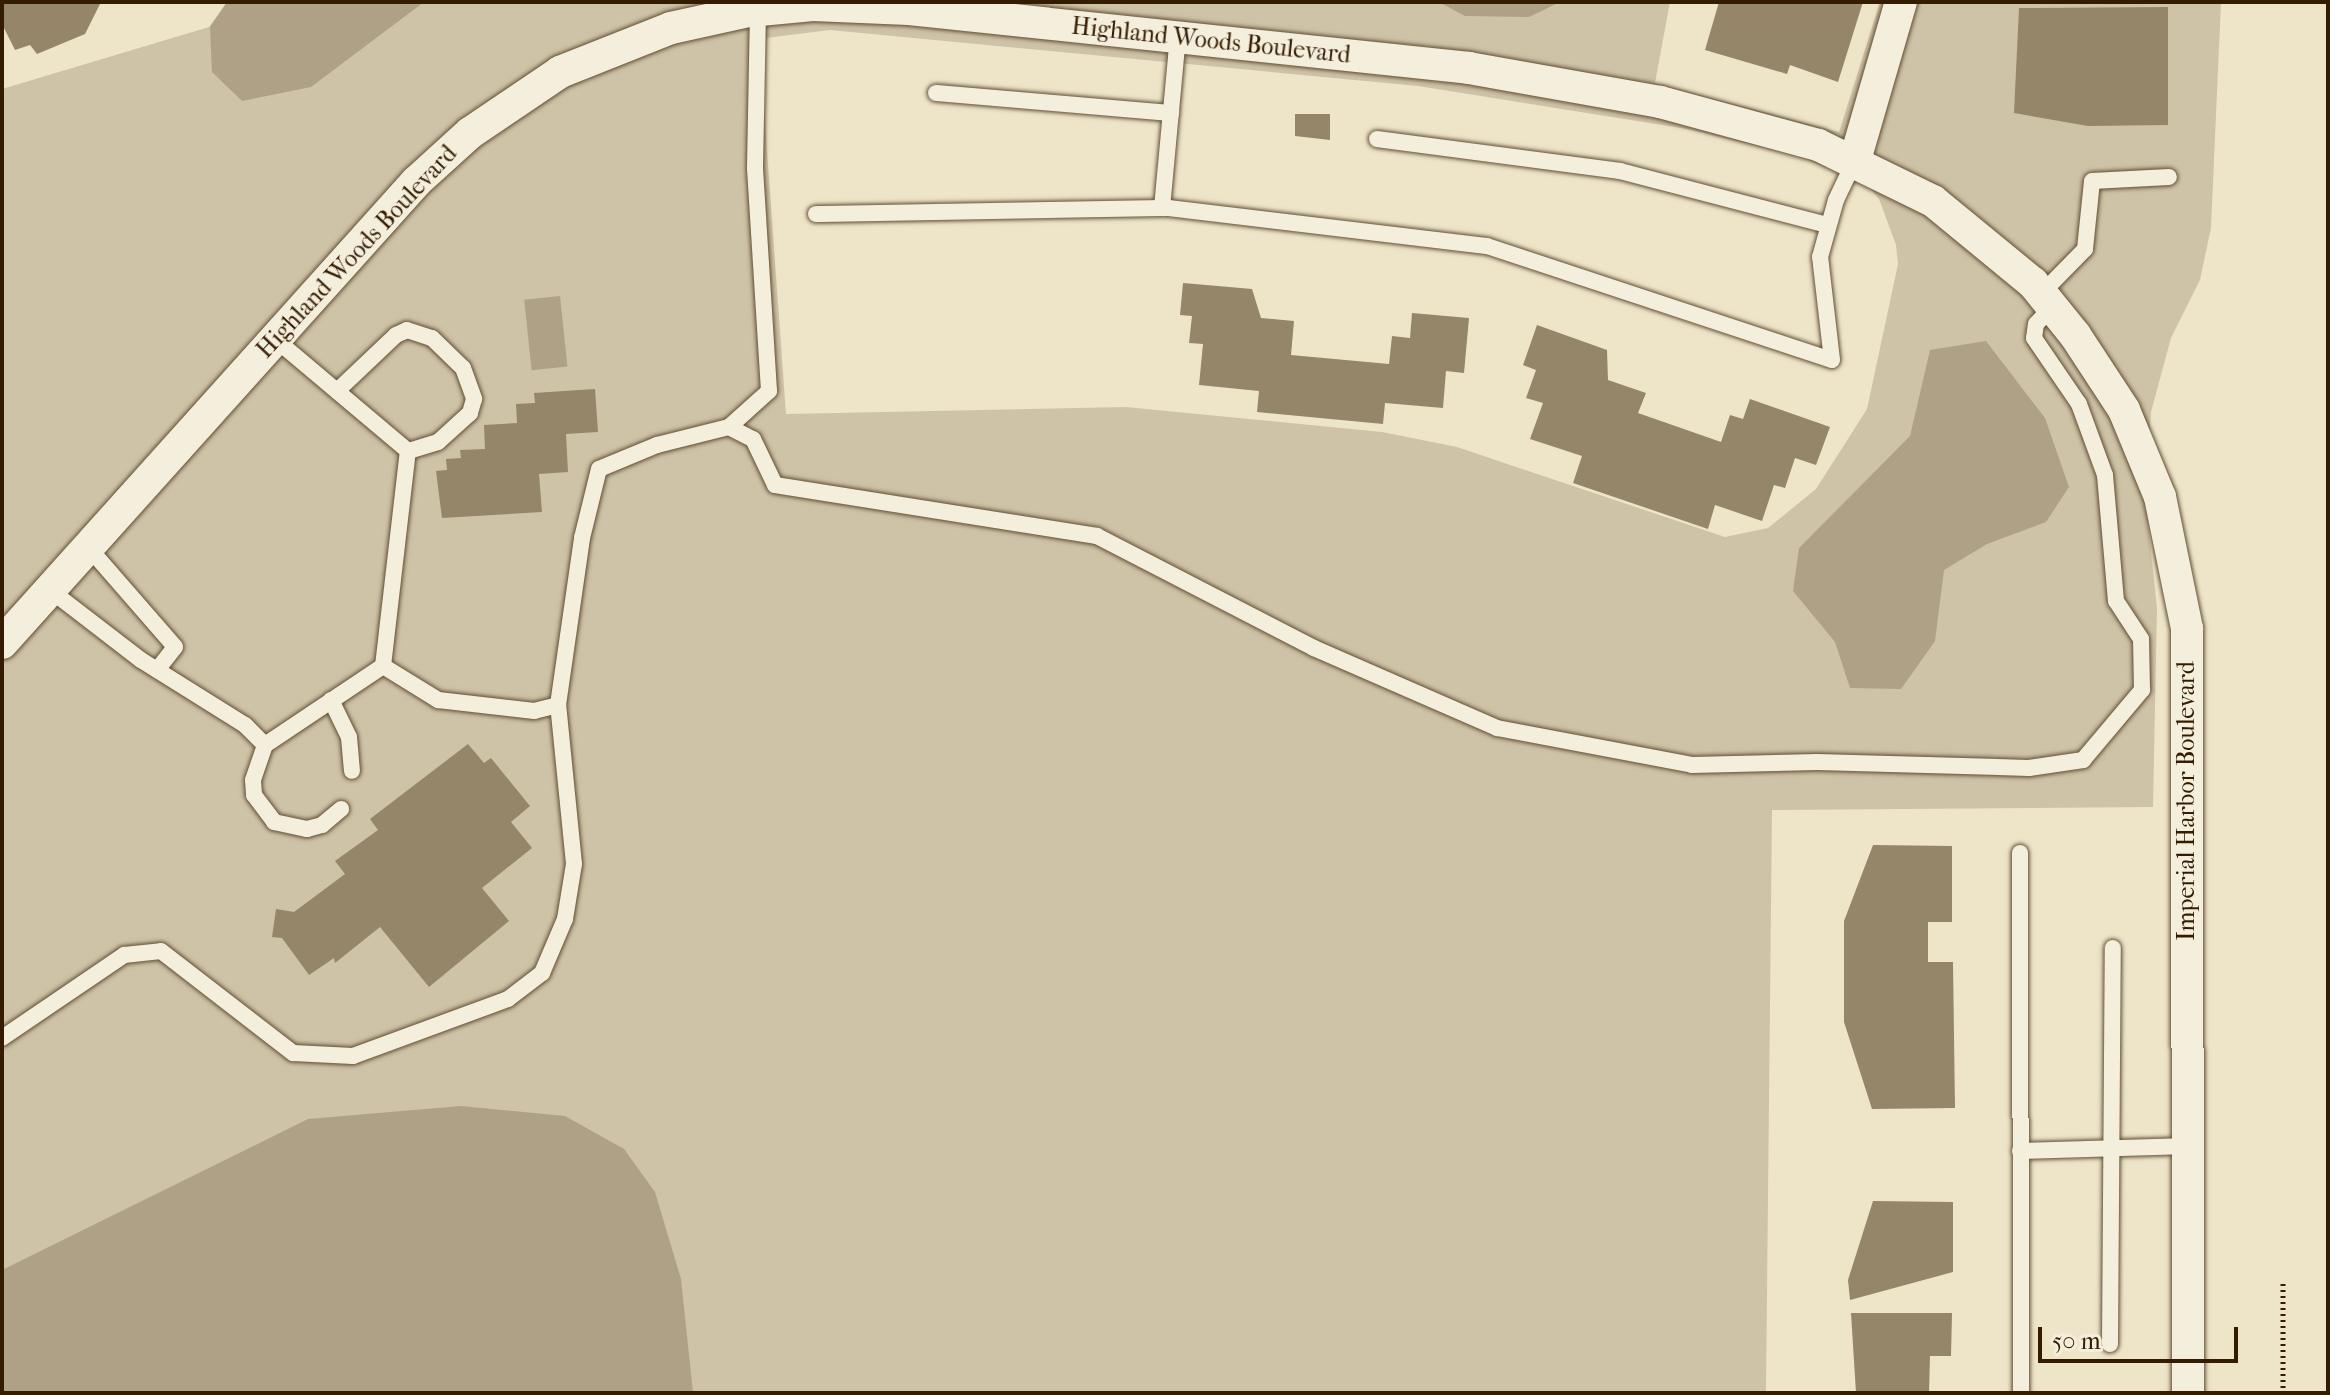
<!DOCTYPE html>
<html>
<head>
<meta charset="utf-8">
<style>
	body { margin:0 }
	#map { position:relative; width:2330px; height:1395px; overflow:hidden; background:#eee5c9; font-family:"IM FELL French Canon",serif }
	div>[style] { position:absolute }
	.green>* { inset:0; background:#cec3a7 }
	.water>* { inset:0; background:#afa185; transform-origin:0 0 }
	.building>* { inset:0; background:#958569 }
	.path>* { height:5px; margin-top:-2.5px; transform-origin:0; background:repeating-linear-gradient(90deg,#341c01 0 2px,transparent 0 6px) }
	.roads { filter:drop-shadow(0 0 2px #624e33) drop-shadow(0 0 2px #624e33) }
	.lane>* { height:16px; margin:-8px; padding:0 8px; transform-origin:8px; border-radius:8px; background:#f4eedc }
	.street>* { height:32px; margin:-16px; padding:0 16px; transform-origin:16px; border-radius:16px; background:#f4eedc }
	span { translate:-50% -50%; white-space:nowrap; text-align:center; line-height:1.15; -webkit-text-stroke:6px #f4eedc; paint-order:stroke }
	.street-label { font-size:24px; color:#341c01 }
	.frame { position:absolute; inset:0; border:4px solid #341c01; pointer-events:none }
	.scale { position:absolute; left:2038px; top:1327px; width:200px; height:36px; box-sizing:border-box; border:4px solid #341c01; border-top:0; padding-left:10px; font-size:24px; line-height:28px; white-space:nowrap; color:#341c01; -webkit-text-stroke:6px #f4eedc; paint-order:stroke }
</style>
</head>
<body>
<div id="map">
	<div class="green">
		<div style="clip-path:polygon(evenodd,227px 2px,1670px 2px,1655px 83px,1839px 132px,1880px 2px,2221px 2px,2211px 228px,2200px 280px,2171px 338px,2151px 412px,2145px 496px,2157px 608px,2153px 807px,1772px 810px,1766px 1393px,2px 1393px,2px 89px,209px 27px,227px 2px,830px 30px,1418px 86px,1687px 129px,1795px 155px,1866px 183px,1879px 199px,1896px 245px,1898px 264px,1867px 409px,1816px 489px,1768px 528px,1725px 537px,1457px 447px,1382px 432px,1126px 407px,786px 414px,759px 39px,830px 30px)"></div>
	</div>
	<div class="water">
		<div style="clip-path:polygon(227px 2px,424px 2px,311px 87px,242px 101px,212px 72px,210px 27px)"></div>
		<div style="clip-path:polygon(1439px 2px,1560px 2px,1529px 17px,1465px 16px)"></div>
		<div style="left:560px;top:296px;width:71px;height:36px;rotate:84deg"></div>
		<div style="clip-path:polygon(1986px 341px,2045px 418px,2069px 487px,2046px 522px,1987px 544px,1944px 570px,1935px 641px,1901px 689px,1850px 688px,1835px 642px,1793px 591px,1799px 548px,1910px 436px,1930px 350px)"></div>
		<div style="clip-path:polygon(461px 1106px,565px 1116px,624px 1149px,655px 1192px,681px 1279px,693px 1393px,2px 1393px,2px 1270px,308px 1119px)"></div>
	</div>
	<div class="building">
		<div style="clip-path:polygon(2px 2px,101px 2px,85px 34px,37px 54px,30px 45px,15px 50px,2px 24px)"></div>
		<div style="clip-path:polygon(1719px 2px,1863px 2px,1838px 82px,1790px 65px,1787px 74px,1705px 50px)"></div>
		<div style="clip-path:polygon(2168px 7px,2168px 125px,2088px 126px,2014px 113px,2019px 8px)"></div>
		<div style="clip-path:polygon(1295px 114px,1330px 114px,1330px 140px,1295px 136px)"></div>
		<div style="clip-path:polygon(1183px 283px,1252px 289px,1261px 318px,1294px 321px,1291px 355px,1389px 364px,1392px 336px,1410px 338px,1412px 313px,1469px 318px,1464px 373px,1446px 371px,1443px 408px,1385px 403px,1383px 424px,1257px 412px,1259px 391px,1199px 385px,1203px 344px,1189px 343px,1192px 316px,1180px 315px)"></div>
		<div style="clip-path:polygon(1537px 325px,1607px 350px,1608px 380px,1646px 393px,1638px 413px,1721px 442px,1730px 415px,1743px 419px,1750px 399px,1830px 427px,1816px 465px,1795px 458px,1785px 488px,1774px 485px,1762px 521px,1715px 505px,1708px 529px,1573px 483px,1582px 456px,1530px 439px,1543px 403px,1526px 398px,1536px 370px,1523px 365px)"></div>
		<div style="clip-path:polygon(595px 389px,598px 432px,566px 434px,568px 472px,539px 474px,542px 512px,442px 518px,436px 471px,447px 470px,446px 459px,461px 458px,460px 450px,485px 449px,484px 425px,517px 423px,516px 404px,535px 403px,534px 393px)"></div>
		<div style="clip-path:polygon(468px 744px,484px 763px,491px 758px,530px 806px,511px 822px,532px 848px,482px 888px,509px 921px,429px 987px,380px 927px,335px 963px,334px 958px,309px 975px,282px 938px,272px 937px,276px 909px,294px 912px,345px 874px,335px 861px,378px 830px,370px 819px)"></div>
		<div style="clip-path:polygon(1873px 845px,1952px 846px,1952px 922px,1928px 922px,1928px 962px,1953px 962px,1955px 1108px,1872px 1109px,1844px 1022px,1844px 921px)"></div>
		<div style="clip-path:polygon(1873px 1201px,1953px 1202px,1953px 1272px,1850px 1300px,1848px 1280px)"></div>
		<div style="clip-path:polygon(1851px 1313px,1952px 1313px,1951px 1356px,1930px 1356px,1929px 1393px,1856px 1393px)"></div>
	</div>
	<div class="path">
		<div style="left:2283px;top:1393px;width:112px;rotate:-90deg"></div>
	</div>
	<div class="roads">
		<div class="lane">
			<div style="left:936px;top:93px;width:236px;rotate:4.9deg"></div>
			<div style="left:1377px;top:139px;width:245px;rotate:7.5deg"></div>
			<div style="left:1620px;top:171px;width:215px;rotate:14.6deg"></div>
			<div style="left:1162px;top:208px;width:172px;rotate:-84.7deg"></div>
			<div style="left:816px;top:214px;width:352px;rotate:-1deg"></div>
			<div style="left:1168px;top:208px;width:321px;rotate:6.8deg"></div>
			<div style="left:1487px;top:246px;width:363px;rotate:18.3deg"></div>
			<div style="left:1832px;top:360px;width:104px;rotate:-96.6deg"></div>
			<div style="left:1820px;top:257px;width:59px;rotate:-74.3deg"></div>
			<div style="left:1836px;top:200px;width:44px;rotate:-64.6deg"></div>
			<div style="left:2041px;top:294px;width:63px;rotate:-45.6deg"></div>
			<div style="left:2085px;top:249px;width:68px;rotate:-84.1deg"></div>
			<div style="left:2092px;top:181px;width:77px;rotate:-3deg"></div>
			<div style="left:337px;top:391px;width:81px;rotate:-43.5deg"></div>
			<div style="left:396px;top:335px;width:12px;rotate:-24deg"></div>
			<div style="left:407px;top:330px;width:26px;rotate:18deg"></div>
			<div style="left:432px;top:338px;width:43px;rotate:44.1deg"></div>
			<div style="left:463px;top:368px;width:33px;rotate:70deg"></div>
			<div style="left:474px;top:399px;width:15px;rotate:106deg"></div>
			<div style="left:470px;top:413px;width:43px;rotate:137.8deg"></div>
			<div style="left:438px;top:442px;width:31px;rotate:163deg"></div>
			<div style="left:729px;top:427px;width:27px;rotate:27deg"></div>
			<div style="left:753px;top:439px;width:51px;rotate:64.4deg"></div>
			<div style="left:775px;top:485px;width:326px;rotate:9deg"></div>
			<div style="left:1097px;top:536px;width:244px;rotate:27.3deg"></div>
			<div style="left:1314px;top:648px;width:200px;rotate:23.6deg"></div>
			<div style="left:1497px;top:728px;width:198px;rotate:10.7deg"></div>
			<div style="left:1692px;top:765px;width:125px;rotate:-1.4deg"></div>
			<div style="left:1817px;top:762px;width:212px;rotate:1.6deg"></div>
			<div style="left:2029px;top:768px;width:55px;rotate:-8.4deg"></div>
			<div style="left:2083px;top:760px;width:92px;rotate:-49.9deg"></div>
			<div style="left:2142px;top:690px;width:51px;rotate:-91.1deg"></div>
			<div style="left:2141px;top:639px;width:45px;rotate:-123.3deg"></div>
			<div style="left:2116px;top:601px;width:126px;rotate:-95deg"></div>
			<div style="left:2105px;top:475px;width:76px;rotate:-110.1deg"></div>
			<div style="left:2079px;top:404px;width:80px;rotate:-124.3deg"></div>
			<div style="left:2034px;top:338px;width:14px;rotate:-82deg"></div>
			<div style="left:2036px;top:324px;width:23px;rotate:-47deg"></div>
			<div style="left:89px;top:548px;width:131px;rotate:49deg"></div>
			<div style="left:175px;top:647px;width:29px;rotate:128deg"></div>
			<div style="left:50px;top:590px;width:115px;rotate:37.6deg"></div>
			<div style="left:141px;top:660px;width:123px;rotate:32deg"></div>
			<div style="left:245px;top:725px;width:28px;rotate:45deg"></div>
			<div style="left:265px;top:745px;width:142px;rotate:-33.8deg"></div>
			<div style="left:383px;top:666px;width:216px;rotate:-83.4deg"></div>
			<div style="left:408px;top:451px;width:174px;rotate:-139.9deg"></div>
			<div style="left:383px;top:666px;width:65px;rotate:31.7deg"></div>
			<div style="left:438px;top:700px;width:97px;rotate:6.5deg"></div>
			<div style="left:534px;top:711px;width:25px;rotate:-14deg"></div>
			<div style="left:558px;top:705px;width:169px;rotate:-81.8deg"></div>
			<div style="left:582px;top:538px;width:71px;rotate:-76.2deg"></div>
			<div style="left:599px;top:469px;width:63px;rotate:-22.5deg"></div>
			<div style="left:657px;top:445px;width:74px;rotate:-14deg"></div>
			<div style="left:729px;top:427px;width:54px;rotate:-42deg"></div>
			<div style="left:769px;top:391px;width:224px;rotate:-93.6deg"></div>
			<div style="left:755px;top:167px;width:156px;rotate:-88.9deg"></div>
			<div style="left:331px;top:700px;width:41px;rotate:64.1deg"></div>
			<div style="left:349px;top:737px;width:34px;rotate:85deg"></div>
			<div style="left:265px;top:745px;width:37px;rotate:109deg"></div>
			<div style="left:253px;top:780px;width:15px;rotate:86deg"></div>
			<div style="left:254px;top:795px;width:34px;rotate:53deg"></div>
			<div style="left:274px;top:822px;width:34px;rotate:12deg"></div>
			<div style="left:307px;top:829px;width:16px;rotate:-15deg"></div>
			<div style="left:322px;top:825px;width:25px;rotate:-40deg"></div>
			<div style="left:2020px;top:853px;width:540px;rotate:89.89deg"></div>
			<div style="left:2px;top:1038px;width:148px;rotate:-34.2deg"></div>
			<div style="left:124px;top:955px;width:37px;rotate:-6deg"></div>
			<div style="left:161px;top:951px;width:167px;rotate:37.7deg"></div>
			<div style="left:293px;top:1053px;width:60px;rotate:2.9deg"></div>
			<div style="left:353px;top:1056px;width:165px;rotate:-20.2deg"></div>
			<div style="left:508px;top:999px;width:43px;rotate:-37.4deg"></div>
			<div style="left:542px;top:973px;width:59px;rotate:-66.9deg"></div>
			<div style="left:565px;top:919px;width:56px;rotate:-80.7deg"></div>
			<div style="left:574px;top:864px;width:160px;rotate:-95.7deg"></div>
			<div style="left:2020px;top:1151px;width:169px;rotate:-1.7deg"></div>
			<div style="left:2110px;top:1344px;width:396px;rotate:-89.6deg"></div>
		</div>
		<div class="street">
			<div style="left:1855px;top:160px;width:165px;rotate:-73.8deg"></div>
			<div style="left:2px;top:643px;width:620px;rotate:-48.07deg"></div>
			<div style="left:416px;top:182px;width:73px;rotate:-42.2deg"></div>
			<div style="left:470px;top:133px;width:109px;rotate:-34.1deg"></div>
			<div style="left:560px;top:72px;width:119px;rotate:-21.6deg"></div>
			<div style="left:671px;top:28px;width:80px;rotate:-12.3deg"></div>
			<div style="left:749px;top:11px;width:64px;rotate:-5.4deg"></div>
			<div style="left:813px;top:5px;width:96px;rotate:2.4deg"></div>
			<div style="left:909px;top:9px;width:563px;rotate:6.01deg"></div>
			<div style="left:1469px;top:68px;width:194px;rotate:10.1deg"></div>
			<div style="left:1660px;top:102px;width:164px;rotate:15.2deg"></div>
			<div style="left:1818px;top:145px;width:128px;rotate:26deg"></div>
			<div style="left:1933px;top:201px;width:129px;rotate:39.4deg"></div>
			<div style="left:2033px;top:283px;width:67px;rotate:51.1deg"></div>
			<div style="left:2075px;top:335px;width:90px;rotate:56.8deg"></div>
			<div style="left:2124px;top:410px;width:94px;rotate:67.5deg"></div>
			<div style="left:2160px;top:497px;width:134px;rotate:78.4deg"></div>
			<div style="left:2187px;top:628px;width:765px;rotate:89.93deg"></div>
		</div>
	</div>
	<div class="street-label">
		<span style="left:1211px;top:41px;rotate:6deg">Highland Woods Boulevard</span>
		<span style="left:357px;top:252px;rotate:-47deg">Highland Woods Boulevard</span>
		<span style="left:2187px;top:801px;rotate:-90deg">Imperial Harbor Boulevard</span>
	</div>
	<div class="frame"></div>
	<div class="scale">50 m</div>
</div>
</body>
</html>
